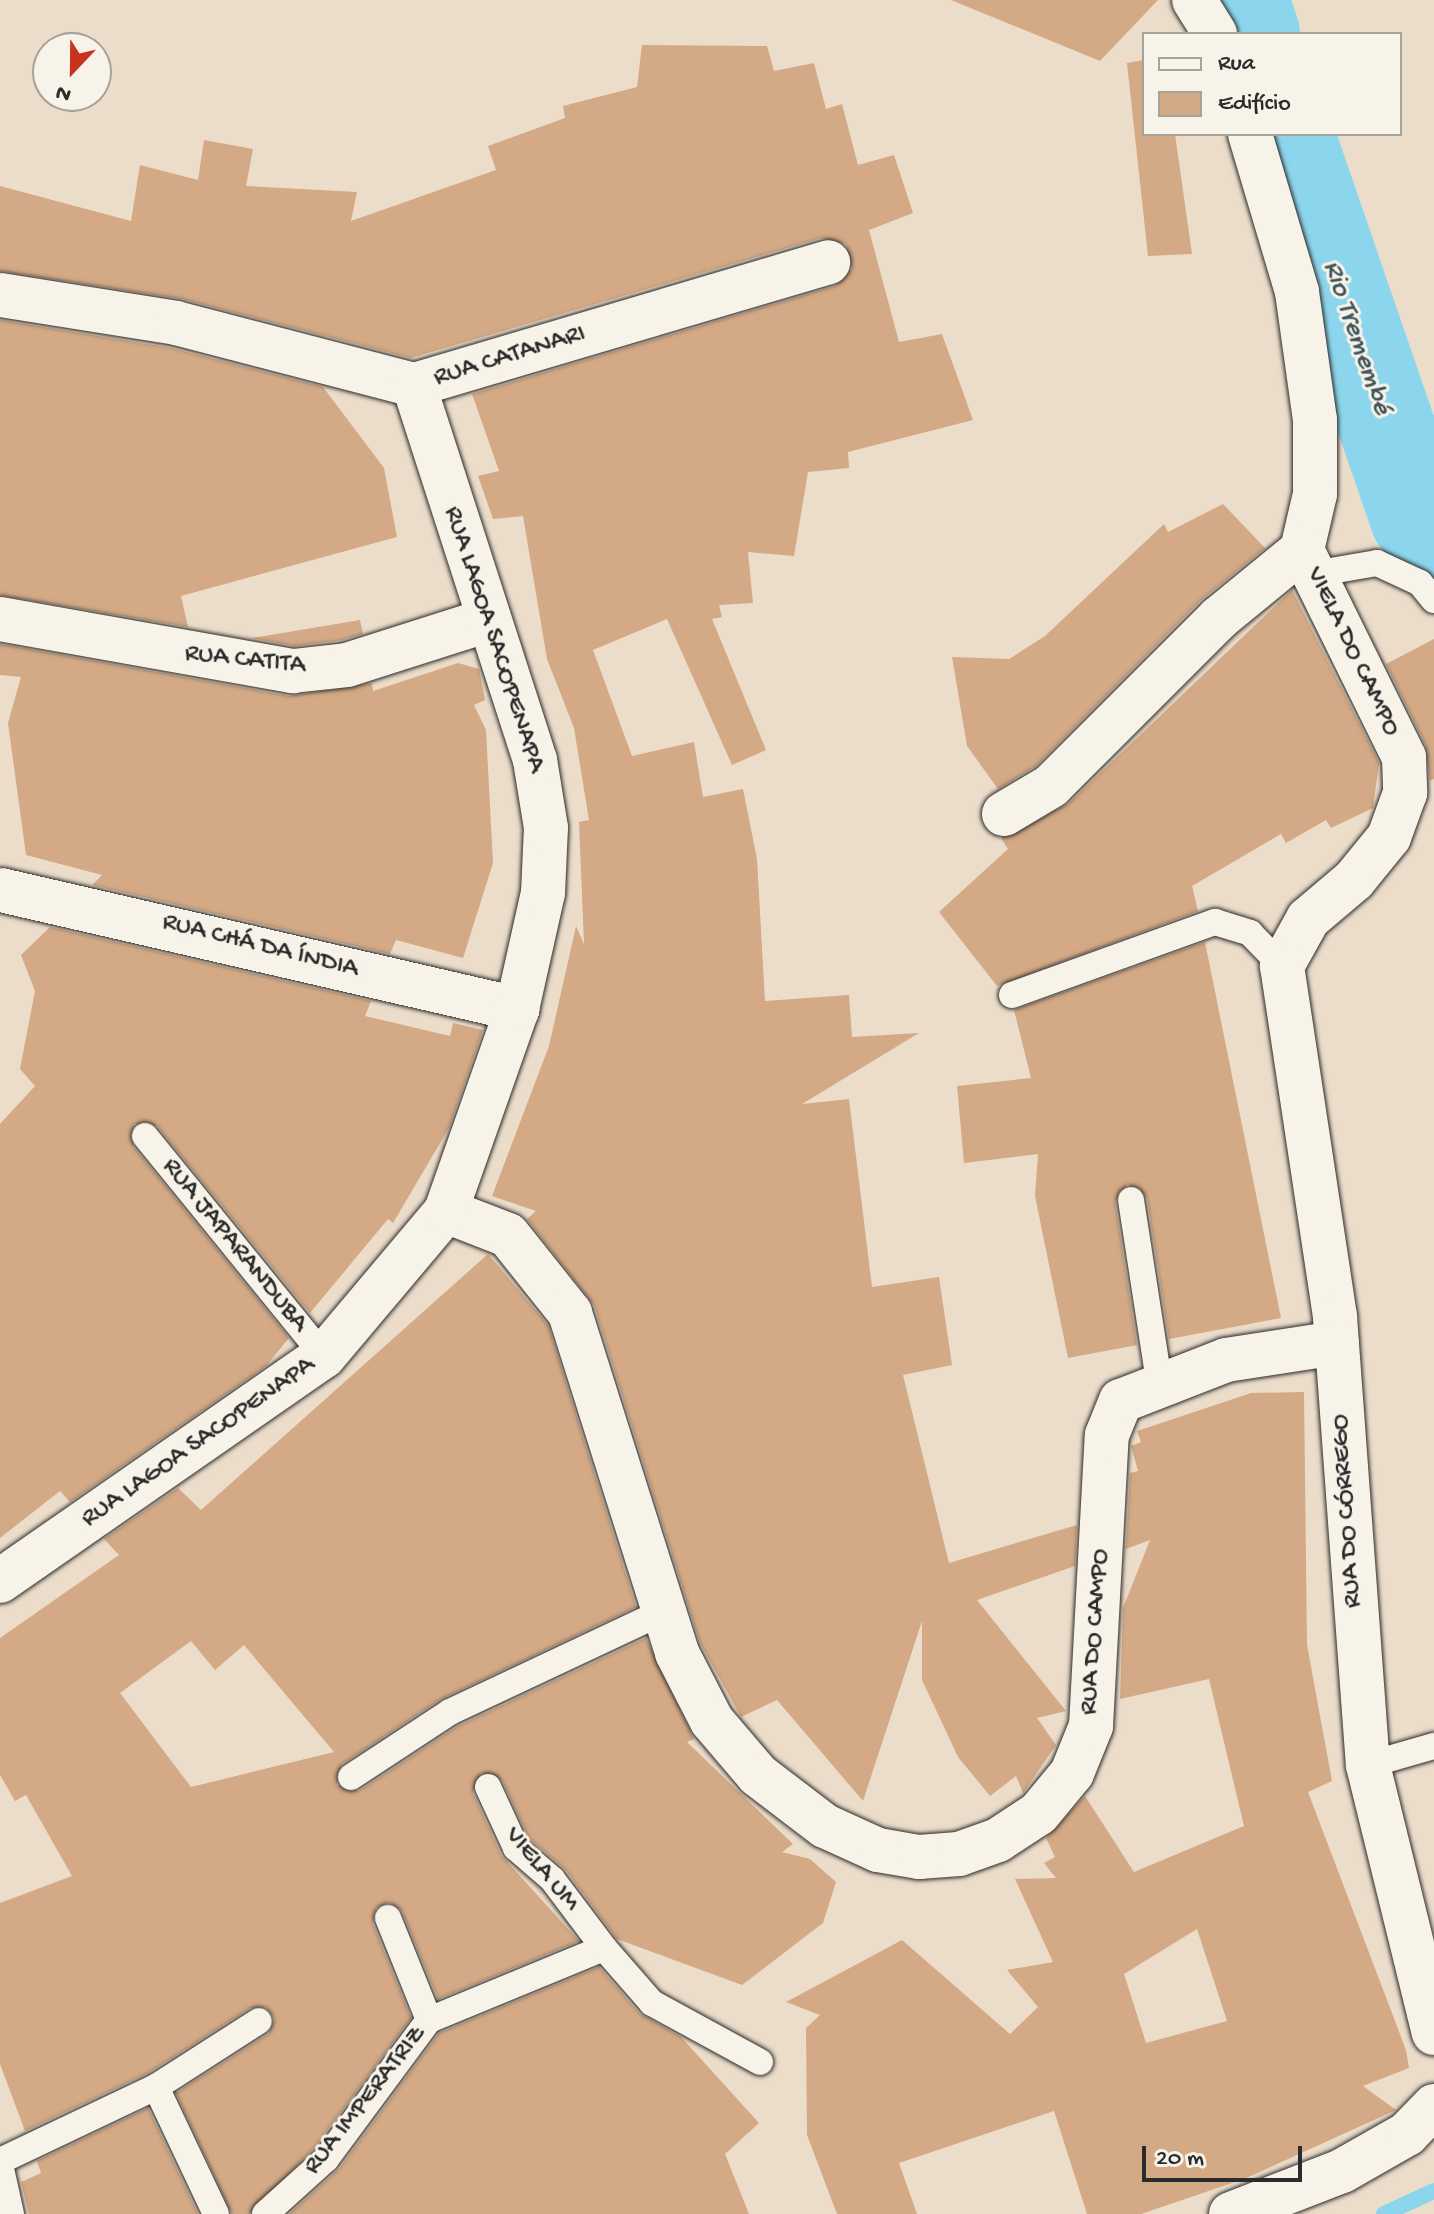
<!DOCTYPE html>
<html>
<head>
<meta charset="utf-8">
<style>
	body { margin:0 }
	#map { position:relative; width:1434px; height:2214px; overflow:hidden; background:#ecddca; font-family:"Gochi Hand",sans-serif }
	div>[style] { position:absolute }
	.stream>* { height:16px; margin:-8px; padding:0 8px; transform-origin:8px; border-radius:8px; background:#8cd6ed }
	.river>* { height:96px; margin:-48px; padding:0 48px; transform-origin:48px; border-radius:48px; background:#8cd6ed }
	.building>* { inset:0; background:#d4a985 }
	.roads { filter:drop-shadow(0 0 2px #2b2b2b) drop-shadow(0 0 2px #2b2b2b) }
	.lane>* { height:26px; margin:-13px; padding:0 13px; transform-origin:13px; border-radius:13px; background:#f7f3e8 }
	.street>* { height:44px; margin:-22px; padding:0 22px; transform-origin:22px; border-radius:22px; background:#f7f3e8 }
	span { translate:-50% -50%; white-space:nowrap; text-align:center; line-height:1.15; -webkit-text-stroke:6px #f7f3e8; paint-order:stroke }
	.street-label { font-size:26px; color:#2b2b2b }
	.water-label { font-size:28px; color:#43565c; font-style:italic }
	.legend { position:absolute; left:1142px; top:32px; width:260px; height:104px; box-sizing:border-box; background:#f7f3e8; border:2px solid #a5a39c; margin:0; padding:10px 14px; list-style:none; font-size:24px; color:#2b2b2b }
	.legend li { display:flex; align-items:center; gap:16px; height:40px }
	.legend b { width:40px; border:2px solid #a5a39c }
	.north { position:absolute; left:32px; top:32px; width:80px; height:80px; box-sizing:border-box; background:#f7f3e8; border:2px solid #a5a39c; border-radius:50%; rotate:202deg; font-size:22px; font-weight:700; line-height:32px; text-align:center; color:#2b2b2b }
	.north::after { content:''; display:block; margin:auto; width:28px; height:36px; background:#c8321e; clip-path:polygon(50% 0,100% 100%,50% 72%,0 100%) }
	.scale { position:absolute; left:1142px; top:2146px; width:160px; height:36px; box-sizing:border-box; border:4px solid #2b2b2b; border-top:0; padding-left:10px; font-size:24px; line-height:28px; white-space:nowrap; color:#2b2b2b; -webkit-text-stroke:6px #f7f3e8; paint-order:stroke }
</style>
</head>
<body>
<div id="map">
	<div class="stream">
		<div style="left:1384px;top:2214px;width:55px;rotate:-24.7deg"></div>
	</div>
	<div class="river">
		<div style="left:1241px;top:0;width:36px;rotate:72deg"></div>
		<div style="left:1286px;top:134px;width:405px;rotate:71deg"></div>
		<div style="left:1418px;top:517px;width:26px;rotate:51deg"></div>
	</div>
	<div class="building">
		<div style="clip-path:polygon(951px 0,1158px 0,1100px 61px)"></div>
		<div style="clip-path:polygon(642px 45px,767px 46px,774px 71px,814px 63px,826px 109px,842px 104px,858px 165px,894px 155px,913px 213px,869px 230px,899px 342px,942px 334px,973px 420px,848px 452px,849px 468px,808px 472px,794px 556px,748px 552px,753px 603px,719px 605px,722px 617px,712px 619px,766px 750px,732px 765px,667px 619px,593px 650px,632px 756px,694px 742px,703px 797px,743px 789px,757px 859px,765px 1001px,849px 995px,852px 1037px,919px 1033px,802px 1104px,849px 1099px,872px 1287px,939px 1277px,952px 1365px,903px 1375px,949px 1563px,1077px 1525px,1075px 1566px,977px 1600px,1066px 1711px,1037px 1718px,1056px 1745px,1023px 1793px,1016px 1776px,990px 1796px,958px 1757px,922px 1680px,922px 1621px,863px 1801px,777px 1700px,741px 1717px,700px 1643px,594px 1305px,527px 1219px,536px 1211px,492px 1196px,549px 1046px,576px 926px,584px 944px,579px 822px,589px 820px,574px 728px,547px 659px,523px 516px,493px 519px,478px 476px,499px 471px,472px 394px,835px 286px,852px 269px,846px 244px,821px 238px,411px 358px,182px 299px,0 271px,0 186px,131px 221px,140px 165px,198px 180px,204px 140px,253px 149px,246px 186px,357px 192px,351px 221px,496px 170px,488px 146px,565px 118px,563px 106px,637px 87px)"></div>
		<div style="clip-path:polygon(1144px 60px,1144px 134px,1175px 134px,1192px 254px,1148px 256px,1127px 63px)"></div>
		<div style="clip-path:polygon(0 320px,171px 348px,323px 387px,384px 468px,397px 537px,181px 596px,188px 627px,0 595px)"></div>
		<div style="clip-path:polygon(1223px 504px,1265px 548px,1201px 600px,1036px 766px,998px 789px,967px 746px,952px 657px,1009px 659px,1045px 636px,1164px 524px,1168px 532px)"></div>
		<div style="clip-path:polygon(1292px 590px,1379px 763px,1373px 808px,1331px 828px,1326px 820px,1286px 843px,1281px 834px,1192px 886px,1198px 911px,997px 986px,939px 912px,1008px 849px,1001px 838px,1068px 804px)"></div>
		<div style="clip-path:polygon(360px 620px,363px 634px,342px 640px,294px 646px,252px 638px)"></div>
		<div style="clip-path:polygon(1434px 639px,1434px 779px,1430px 781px,1426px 746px,1386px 664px)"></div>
		<div style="clip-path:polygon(0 644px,289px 696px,372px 683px,373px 691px,458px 663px,479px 669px,485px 700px,474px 705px,486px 730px,493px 863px,463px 958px,396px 940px,390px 954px,92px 885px,102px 875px,26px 855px,8px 723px,21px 677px,0 675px)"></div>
		<div style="clip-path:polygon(50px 927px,371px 1001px,365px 1016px,450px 1036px,453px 1023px,483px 1030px,449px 1128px,393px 1223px,388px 1219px,310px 1313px,157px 1126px,134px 1124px,133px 1146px,289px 1338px,266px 1366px,70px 1502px,60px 1491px,0 1538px,0 1124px,35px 1086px,20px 1069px,35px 991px,21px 955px)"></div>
		<div style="clip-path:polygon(1205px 942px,1281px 1318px,1169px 1339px,1147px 1198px,1128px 1184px,1115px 1202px,1137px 1345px,1068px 1358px,1035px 1196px,1038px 1154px,964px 1163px,957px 1086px,1031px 1078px,1014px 1010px)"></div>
		<div style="clip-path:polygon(evenodd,488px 1254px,548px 1325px,636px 1607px,441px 1699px,342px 1764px,337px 1785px,359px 1791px,458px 1726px,646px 1638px,694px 1739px,687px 1742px,793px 1844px,782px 1852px,810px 1859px,836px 1882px,823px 1923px,742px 1985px,617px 1939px,565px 1869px,529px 1838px,502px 1780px,481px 1773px,473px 1793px,501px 1855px,579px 1941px,438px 1999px,402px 1911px,389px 1902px,376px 1908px,373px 1924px,411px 2018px,314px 2148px,249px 2214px,232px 2214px,176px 2093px,268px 2034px,275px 2019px,266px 2007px,250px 2008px,148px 2073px,25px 2131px,0 2064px,0 1903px,72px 1876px,26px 1795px,15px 1801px,0 1775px,0 1638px,119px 1555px,104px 1539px,178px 1488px,201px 1510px,488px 1254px,191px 1641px,215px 1670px,244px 1645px,334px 1752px,191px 1787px,120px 1693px,191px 1641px)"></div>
		<div style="clip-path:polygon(evenodd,1304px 1392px,1307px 1645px,1332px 1781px,1308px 1792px,1406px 2050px,1409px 2068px,1363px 2086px,1396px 2110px,1244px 2179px,1141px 2214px,1087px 2214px,1054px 2111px,899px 2163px,917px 2214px,837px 2214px,807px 2135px,806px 2028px,820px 2015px,786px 2002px,902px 1940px,1010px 2034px,1038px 2007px,1007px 1970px,1053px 1962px,1015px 1879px,1056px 1878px,1044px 1863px,1055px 1857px,1046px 1838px,1085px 1796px,1134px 1872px,1244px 1826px,1209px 1679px,1120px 1699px,1123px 1608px,1150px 1540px,1126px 1549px,1130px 1473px,1138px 1471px,1131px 1446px,1141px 1442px,1137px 1431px,1251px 1393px,1304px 1392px,1197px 1929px,1227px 2021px,1146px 2043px,1124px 1974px,1197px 1929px)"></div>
		<div style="clip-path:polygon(599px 1967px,640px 2014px,681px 2037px,759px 2123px,725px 2154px,749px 2214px,289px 2214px,339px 2169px,439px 2033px)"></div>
		<div style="clip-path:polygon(148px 2108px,198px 2214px,29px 2214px,21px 2182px,41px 2173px,37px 2161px)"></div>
	</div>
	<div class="roads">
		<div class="lane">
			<div style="left:1313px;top:574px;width:65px;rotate:-9.8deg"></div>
			<div style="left:1377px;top:563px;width:47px;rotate:24.9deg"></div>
			<div style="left:1420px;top:583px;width:22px;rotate:51deg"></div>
			<div style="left:1012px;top:995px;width:216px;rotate:-19.8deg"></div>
			<div style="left:1215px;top:922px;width:37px;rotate:17deg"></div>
			<div style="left:1250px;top:933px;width:46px;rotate:45.9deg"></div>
			<div style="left:145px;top:1136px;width:284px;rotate:50.9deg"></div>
			<div style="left:1131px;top:1200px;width:183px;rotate:81.2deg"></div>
			<div style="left:1368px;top:1765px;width:69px;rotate:-16.1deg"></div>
			<div style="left:351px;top:1777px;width:118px;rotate:-33.3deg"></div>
			<div style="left:450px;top:1712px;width:238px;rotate:-25.2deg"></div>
			<div style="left:488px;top:1787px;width:67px;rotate:65.3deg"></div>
			<div style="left:516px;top:1848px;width:48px;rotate:40.7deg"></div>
			<div style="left:552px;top:1879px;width:86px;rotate:53deg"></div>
			<div style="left:388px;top:1918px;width:110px;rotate:68.1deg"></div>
			<div style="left:156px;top:2087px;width:122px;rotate:-32.7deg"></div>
			<div style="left:0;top:2161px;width:173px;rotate:-25.4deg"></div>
			<div style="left:156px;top:2087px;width:140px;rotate:64.7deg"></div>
			<div style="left:0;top:2164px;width:51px;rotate:77.6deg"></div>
			<div style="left:265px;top:2214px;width:82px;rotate:-42deg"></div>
			<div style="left:326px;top:2159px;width:173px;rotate:-53.5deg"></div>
			<div style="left:429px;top:2020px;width:189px;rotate:-22.4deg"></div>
			<div style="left:604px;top:1948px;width:73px;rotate:48.9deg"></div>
			<div style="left:652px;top:2003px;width:123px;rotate:28.6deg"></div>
		</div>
		<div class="street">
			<div style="left:1194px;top:0;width:40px;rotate:58deg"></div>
			<div style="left:1250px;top:134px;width:165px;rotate:73.4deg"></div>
			<div style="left:1297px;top:292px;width:129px;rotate:82deg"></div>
			<div style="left:1315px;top:420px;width:74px;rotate:90deg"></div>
			<div style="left:1315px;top:494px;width:57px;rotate:103.1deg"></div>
			<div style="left:0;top:295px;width:178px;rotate:9deg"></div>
			<div style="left:176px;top:323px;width:246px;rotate:14.6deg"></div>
			<div style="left:414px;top:385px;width:432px;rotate:-16.5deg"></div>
			<div style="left:1302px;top:550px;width:231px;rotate:63.8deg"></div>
			<div style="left:1404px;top:757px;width:36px;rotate:88deg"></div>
			<div style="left:1405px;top:793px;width:47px;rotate:110deg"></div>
			<div style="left:1389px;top:837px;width:55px;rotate:129.1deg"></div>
			<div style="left:1354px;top:880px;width:60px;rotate:139.7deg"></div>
			<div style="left:1308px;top:919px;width:54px;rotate:119deg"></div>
			<div style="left:1282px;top:966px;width:355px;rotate:81.4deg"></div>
			<div style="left:1335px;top:1317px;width:449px;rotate:85.8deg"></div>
			<div style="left:1368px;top:1765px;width:276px;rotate:76.2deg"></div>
			<div style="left:0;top:619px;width:298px;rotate:10.1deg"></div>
			<div style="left:293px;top:671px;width:54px;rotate:-6.3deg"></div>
			<div style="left:347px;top:665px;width:145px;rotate:-17.7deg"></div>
			<div style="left:1004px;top:814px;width:55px;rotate:-30.8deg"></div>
			<div style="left:1051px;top:786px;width:238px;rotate:-45deg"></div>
			<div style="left:1219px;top:618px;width:107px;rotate:-39.3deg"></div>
			<div style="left:1px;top:890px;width:530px;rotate:12.99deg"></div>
			<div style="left:446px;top:1211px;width:66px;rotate:21.2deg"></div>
			<div style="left:508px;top:1235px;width:100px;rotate:51.5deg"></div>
			<div style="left:570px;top:1313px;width:356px;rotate:72.5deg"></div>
			<div style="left:677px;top:1653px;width:76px;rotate:62.8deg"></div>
			<div style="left:712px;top:1721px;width:71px;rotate:49.6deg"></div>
			<div style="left:758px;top:1775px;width:84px;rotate:37.3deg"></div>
			<div style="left:825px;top:1826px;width:58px;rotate:24.4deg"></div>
			<div style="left:878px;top:1850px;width:42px;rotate:9.7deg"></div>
			<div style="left:919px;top:1857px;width:40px;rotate:-4.3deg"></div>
			<div style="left:959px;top:1854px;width:41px;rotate:-19.7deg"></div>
			<div style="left:998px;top:1840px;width:49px;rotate:-33.4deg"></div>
			<div style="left:1039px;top:1813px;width:52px;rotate:-50.5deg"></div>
			<div style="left:1072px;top:1773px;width:51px;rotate:-68deg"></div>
			<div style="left:1091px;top:1726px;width:291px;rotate:-86.9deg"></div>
			<div style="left:1107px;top:1435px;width:37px;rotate:-68deg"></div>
			<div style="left:1121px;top:1401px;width:113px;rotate:-21.3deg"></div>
			<div style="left:1226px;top:1360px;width:112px;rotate:-8.7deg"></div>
			<div style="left:0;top:1581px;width:394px;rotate:-34.8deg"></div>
			<div style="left:324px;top:1356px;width:189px;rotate:-49.9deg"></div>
			<div style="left:446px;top:1211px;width:214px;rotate:-70.6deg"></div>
			<div style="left:517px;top:1009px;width:119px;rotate:-77.4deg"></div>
			<div style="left:543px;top:893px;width:65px;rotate:-87.4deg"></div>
			<div style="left:546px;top:828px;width:69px;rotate:-99.2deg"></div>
			<div style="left:535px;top:760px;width:394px;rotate:-107.9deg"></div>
			<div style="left:1231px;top:2214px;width:119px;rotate:-21.2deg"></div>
			<div style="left:1342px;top:2171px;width:75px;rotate:-29.6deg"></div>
			<div style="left:1407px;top:2134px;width:39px;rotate:-46deg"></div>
		</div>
	</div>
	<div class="street-label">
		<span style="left:510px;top:357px;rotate:-17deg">RUA CATANARI</span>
		<span style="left:493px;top:640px;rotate:72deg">RUA LAGOA SACOPENAPA</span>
		<span style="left:1352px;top:652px;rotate:64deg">VIELA DO CAMPO</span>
		<span style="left:245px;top:661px;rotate:6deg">RUA CATITA</span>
		<span style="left:260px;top:947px;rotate:14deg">RUA CHÁ DA ÍNDIA</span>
		<span style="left:234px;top:1246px;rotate:51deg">RUA JAPARANDUBA</span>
		<span style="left:199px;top:1443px;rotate:-35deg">RUA LAGOA SACOPENAPA</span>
		<span style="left:1348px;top:1511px;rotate:-94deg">RUA DO CÓRREGO</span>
		<span style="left:1096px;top:1632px;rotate:-86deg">RUA DO CAMPO</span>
		<span style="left:541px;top:1870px;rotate:50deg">VIELA UM</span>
		<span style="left:366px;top:2101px;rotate:-52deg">RUA IMPERATRIZ</span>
	</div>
	<div class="water-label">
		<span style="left:1356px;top:338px;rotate:71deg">Rio Tremembé</span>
	</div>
	<ul class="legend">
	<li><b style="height:10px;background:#f7f3e8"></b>Rua</li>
	<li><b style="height:22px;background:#d4a985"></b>Edifício</li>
	</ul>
	<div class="north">N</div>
	<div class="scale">20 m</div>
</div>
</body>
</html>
